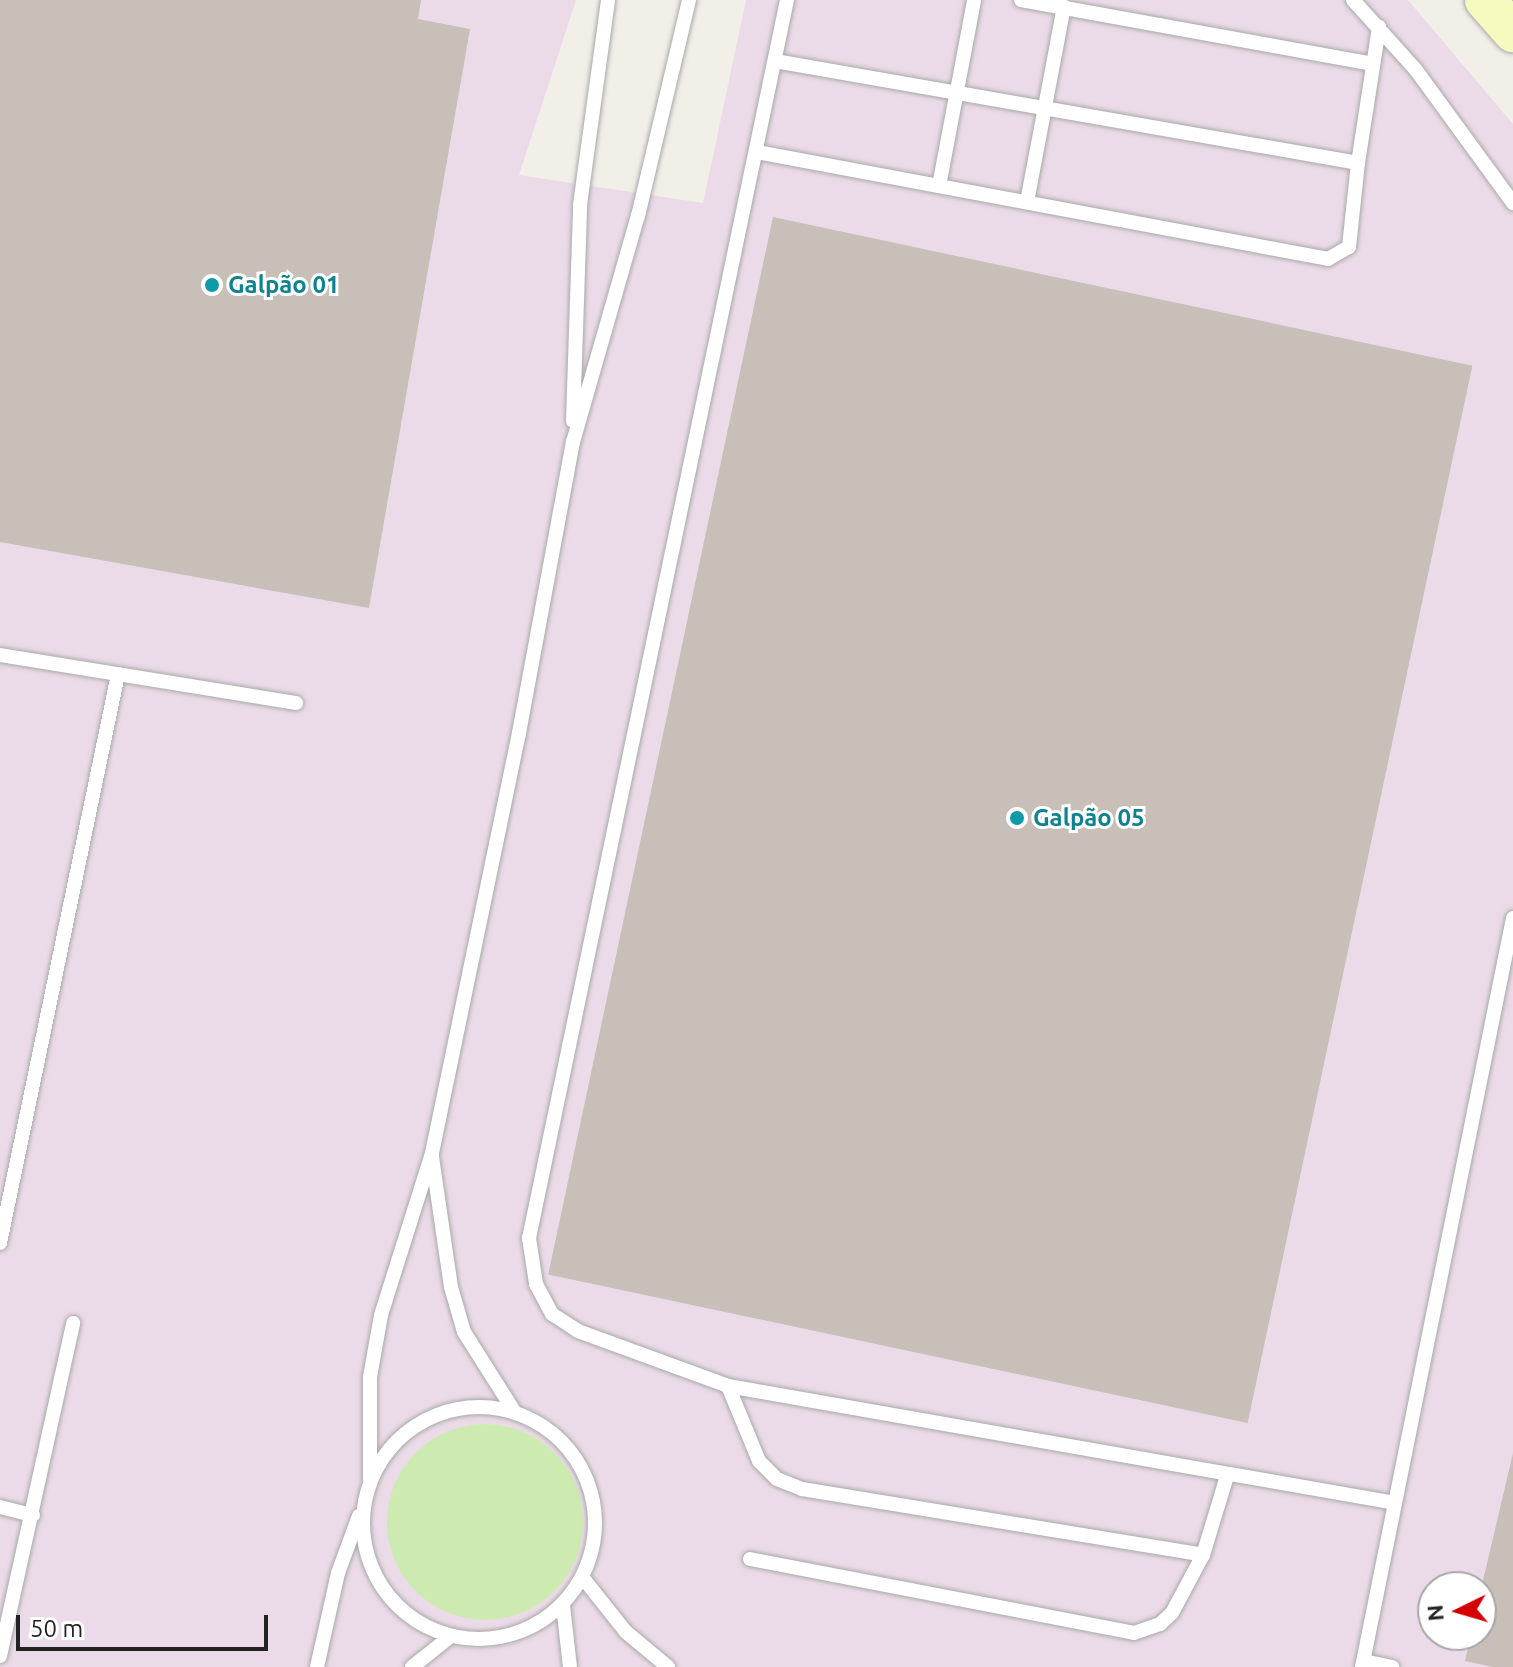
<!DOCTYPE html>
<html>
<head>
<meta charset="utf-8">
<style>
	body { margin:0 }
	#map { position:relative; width:1513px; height:1667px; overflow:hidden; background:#f2efe9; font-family:Ubuntu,sans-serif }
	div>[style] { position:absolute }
	.industrial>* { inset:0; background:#ebdbe8 }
	.grass>* { inset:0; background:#cdebb0 }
	.round { border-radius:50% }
	.building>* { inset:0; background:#c7bfb8; transform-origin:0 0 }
	.roads { filter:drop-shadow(0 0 2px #a9a9a9) drop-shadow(0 0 2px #a9a9a9) }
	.lane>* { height:14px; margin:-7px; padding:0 7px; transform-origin:7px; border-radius:7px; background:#fff }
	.lane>.ring { margin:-7px; padding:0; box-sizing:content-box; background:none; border:14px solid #fff; border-radius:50% }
	.secondary>* { height:40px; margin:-20px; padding:0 20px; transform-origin:20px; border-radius:20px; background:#f7fabf }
	.dots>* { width:22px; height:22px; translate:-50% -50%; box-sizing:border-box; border:4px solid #fff; border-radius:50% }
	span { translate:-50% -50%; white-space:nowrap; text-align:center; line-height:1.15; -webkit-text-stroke:6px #fff; paint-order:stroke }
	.culture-label { font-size:24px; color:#0d838f; font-weight:700 }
	.left { translate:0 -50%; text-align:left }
	.north { position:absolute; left:1417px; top:1571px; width:80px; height:80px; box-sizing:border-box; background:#fff; border:2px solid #a7a7a7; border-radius:50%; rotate:265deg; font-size:22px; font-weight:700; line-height:32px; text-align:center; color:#222 }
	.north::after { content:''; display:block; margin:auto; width:28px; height:36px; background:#d40000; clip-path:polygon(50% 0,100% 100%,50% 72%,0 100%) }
	.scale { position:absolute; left:16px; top:1615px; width:252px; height:36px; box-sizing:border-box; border:4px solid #222; border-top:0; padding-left:10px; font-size:24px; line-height:28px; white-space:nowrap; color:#222; -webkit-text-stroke:6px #fff; paint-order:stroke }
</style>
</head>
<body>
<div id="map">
	<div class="industrial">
		<div style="clip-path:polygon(evenodd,0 0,576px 0,519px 175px,703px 203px,746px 0,1408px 0,1513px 124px,1513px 1667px,0 1667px,0 0,1433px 1587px,1481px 1587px,1481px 1635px,1433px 1635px,1433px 1587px)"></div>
	</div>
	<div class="grass">
		<div class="round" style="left:387px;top:1424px;width:196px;height:196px"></div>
	</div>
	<div class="building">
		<div style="clip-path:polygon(0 0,421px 0,418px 19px,470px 29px,369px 608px,0 542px)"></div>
		<div style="left:773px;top:217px;width:715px;height:1081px;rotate:12deg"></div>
		<div style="clip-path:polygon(1513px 1453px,1513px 1667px,1493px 1667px,1465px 1661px,1471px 1635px,1481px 1635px,1481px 1589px)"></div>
	</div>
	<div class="roads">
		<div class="lane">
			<div style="left:787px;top:0;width:1265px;rotate:101.77deg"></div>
			<div style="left:529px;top:1238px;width:47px;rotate:81.3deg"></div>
			<div style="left:536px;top:1284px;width:34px;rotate:62deg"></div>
			<div style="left:552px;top:1314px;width:31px;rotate:33deg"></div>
			<div style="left:578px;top:1331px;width:160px;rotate:20.1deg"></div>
			<div style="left:728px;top:1386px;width:677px;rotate:9.95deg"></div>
			<div style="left:1021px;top:0;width:358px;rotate:10.3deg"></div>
			<div style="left:1353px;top:0;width:94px;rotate:48deg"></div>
			<div style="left:1416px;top:70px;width:165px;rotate:53.9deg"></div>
			<div style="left:775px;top:61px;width:592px;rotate:9.92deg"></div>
			<div style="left:1358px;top:163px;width:138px;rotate:-81.2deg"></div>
			<div style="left:757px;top:152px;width:581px;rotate:10.61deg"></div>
			<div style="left:1328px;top:259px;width:24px;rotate:-30deg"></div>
			<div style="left:1349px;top:247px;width:84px;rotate:-83.9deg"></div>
			<div style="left:939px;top:186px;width:189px;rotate:-79.3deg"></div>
			<div style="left:1027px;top:202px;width:199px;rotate:-79.3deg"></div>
			<div style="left:573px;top:421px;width:216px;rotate:-88.1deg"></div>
			<div style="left:580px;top:205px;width:207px;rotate:-82.2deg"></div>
			<div style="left:0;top:655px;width:300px;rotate:9.2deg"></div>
			<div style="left:432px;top:1157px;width:131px;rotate:81.7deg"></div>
			<div style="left:451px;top:1287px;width:47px;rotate:73.9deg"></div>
			<div style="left:464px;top:1332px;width:93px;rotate:57.7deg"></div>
			<div style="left:0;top:1243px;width:581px;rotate:-78.28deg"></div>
			<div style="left:728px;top:1386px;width:81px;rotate:67.5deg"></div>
			<div style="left:759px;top:1461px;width:25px;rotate:45deg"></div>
			<div style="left:777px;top:1479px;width:27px;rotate:22deg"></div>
			<div style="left:802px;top:1489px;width:406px;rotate:9.3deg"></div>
			<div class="ring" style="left:363px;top:1407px;width:218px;height:218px"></div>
			<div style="left:370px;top:1479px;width:102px;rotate:-90deg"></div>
			<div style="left:370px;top:1377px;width:63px;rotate:-79.9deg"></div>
			<div style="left:381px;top:1315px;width:170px;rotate:-72.5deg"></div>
			<div style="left:432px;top:1153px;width:429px;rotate:-78.3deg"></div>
			<div style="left:519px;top:733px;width:296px;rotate:-79.5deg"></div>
			<div style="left:573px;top:442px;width:235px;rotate:-74deg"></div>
			<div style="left:638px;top:216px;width:222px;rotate:-76.7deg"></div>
			<div style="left:0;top:1507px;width:34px;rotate:14deg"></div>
			<div style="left:750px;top:1559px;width:391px;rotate:10.9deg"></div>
			<div style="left:1134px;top:1633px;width:28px;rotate:-19deg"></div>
			<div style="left:1160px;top:1624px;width:16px;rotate:-43deg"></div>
			<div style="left:1172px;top:1613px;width:66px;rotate:-61.9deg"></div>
			<div style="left:1203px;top:1555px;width:83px;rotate:-73.1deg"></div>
			<div style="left:583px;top:1578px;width:69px;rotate:51.5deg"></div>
			<div style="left:626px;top:1632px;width:55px;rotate:39.8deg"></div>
			<div style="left:563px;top:1605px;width:62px;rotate:83.6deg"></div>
			<div style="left:0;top:1656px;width:341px;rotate:-77.6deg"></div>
			<div style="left:1364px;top:1661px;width:29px;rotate:12deg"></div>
			<div style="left:317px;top:1667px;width:96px;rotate:-77.4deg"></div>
			<div style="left:338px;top:1573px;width:61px;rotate:-69.8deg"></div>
			<div style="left:412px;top:1667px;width:50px;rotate:-38.5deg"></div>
			<div style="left:1362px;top:1667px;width:764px;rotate:-78.6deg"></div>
		</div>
		<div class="secondary">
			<div style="left:1485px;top:0;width:43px;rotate:48.8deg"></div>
		</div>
	</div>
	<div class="dots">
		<div style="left:212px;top:285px;background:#0f9aa8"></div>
		<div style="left:1017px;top:818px;background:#0f9aa8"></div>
	</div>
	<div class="culture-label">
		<span class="left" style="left:228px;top:285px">Galpão 01</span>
		<span class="left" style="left:1033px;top:818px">Galpão 05</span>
	</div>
	<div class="north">N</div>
	<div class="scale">50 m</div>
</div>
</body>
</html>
